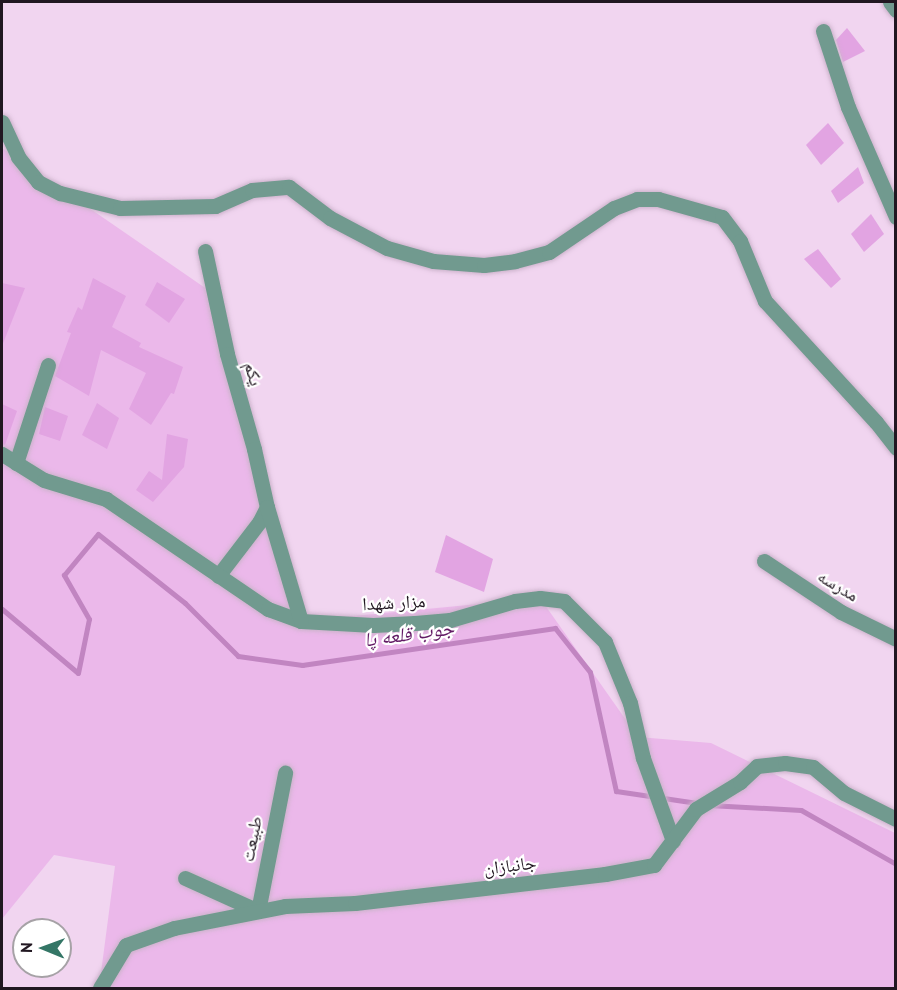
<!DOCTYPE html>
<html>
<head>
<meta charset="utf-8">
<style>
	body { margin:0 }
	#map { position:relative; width:897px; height:990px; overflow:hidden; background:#f1d5f0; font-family:"PT Sans","Noto Naskh Arabic",sans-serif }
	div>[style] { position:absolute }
	.green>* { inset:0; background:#ebb8ea }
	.stream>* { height:5px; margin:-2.5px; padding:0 2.5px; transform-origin:2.5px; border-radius:2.5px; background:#c185c1 }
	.building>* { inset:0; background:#e2a4e2 }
	.roads { filter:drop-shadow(0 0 2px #ccb3cb) drop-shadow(0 0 2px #ccb3cb) }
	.minor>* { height:15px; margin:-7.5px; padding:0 7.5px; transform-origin:7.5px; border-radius:7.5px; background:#719a8f }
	span { translate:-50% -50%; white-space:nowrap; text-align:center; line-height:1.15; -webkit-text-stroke:4.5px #fff; paint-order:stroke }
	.street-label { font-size:18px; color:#211721 }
	.water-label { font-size:20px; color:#621a65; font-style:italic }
	.frame { position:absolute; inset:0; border:3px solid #211721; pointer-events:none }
	.north { position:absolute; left:12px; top:918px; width:60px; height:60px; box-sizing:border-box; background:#fff; border:2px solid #a6a2a6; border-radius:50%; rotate:271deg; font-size:16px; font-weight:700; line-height:24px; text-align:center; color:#211721 }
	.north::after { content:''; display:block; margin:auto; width:21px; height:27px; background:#347666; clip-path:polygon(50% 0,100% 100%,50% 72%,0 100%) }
</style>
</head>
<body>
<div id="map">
	<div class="green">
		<div style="clip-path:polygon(2px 148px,214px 294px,301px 621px,540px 598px,638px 737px,711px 743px,895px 833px,895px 988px,99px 988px,115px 866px,54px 855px,2px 919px)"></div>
	</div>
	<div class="stream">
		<div style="left:2px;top:609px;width:99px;rotate:40.1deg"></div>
		<div style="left:78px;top:673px;width:55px;rotate:-78.5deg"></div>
		<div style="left:89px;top:619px;width:51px;rotate:-119.6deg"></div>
		<div style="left:64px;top:575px;width:53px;rotate:-50.3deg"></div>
		<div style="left:98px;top:534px;width:111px;rotate:38.4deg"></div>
		<div style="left:185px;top:603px;width:75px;rotate:45deg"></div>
		<div style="left:238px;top:656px;width:65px;rotate:8deg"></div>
		<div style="left:302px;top:665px;width:256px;rotate:-8.3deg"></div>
		<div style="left:555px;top:628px;width:56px;rotate:51.5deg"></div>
		<div style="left:590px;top:672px;width:122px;rotate:77.7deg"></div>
		<div style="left:616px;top:791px;width:82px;rotate:8.4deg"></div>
		<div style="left:709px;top:805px;width:92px;rotate:3.1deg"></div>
		<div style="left:801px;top:810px;width:109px;rotate:29.6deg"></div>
	</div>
	<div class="building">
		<div style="clip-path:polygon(847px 28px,865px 51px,843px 62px,836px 40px)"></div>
		<div style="clip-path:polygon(828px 123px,844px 143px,821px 165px,806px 145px)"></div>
		<div style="clip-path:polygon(858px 167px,864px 183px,838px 203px,831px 191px)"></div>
		<div style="clip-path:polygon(871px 214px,884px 234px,864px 252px,851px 234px)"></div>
		<div style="clip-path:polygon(818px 249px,841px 279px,831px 288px,804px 259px)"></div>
		<div style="clip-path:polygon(93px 278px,126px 296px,112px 327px,141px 343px,139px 347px,183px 367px,174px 394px,171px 393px,151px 425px,129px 409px,146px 373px,101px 350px,89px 396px,55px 376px,71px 333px,67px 332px,78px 307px,82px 310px)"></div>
		<div style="clip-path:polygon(157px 282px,185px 299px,169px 323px,145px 305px)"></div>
		<div style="clip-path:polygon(2px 283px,25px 288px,2px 346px)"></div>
		<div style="clip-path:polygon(97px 403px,119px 418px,107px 449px,82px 435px)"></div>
		<div style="clip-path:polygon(2px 404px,17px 411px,5px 445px,2px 444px)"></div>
		<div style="clip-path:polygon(45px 407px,68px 416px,60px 441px,39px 434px)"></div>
		<div style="clip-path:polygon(167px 434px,188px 439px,184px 467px,153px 502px,136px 490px,149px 471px,162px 480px)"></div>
		<div style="clip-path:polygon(446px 535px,493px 559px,484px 592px,435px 572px)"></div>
	</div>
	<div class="roads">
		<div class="minor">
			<div style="left:890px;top:2px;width:10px;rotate:53deg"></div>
			<div style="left:823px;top:31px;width:80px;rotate:71.8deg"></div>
			<div style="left:848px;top:107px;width:120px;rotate:66.4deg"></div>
			<div style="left:2px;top:122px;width:38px;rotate:65deg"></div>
			<div style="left:18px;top:157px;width:32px;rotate:51deg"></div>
			<div style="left:38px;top:182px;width:25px;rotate:27deg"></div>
			<div style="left:60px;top:193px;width:62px;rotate:14deg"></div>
			<div style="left:120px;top:208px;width:95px;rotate:-1.2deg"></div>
			<div style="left:215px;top:206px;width:40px;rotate:-23.4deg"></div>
			<div style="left:252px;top:190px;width:37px;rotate:-5deg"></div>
			<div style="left:289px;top:187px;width:51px;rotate:37.1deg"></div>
			<div style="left:330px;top:218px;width:64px;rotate:27.8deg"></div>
			<div style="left:387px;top:248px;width:48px;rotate:15.8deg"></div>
			<div style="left:433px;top:261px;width:51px;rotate:4.5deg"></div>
			<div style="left:484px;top:265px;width:31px;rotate:-7deg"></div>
			<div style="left:515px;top:261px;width:35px;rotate:-15deg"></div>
			<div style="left:549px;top:252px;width:78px;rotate:-34.1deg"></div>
			<div style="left:614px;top:208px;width:25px;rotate:-21deg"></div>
			<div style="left:637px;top:199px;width:21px"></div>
			<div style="left:658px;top:199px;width:66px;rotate:15.7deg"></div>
			<div style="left:722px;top:217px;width:30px;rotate:53deg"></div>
			<div style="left:740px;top:241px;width:65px;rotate:67.4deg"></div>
			<div style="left:765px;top:301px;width:164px;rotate:47.5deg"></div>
			<div style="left:876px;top:422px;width:33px;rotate:52deg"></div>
			<div style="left:205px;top:251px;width:105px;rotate:77.9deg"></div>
			<div style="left:227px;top:354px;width:99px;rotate:74.1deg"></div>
			<div style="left:254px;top:449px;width:59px;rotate:77.4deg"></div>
			<div style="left:267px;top:507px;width:16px;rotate:117deg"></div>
			<div style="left:260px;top:521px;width:69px;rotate:127.4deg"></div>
			<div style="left:2px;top:454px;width:49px;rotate:31.8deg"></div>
			<div style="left:44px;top:480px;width:65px;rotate:17deg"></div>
			<div style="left:106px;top:499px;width:196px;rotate:34.2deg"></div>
			<div style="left:268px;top:609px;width:35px;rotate:20deg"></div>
			<div style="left:301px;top:621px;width:72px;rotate:3.2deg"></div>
			<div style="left:373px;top:625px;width:42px;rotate:-2.7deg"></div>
			<div style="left:415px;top:623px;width:35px;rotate:-5deg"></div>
			<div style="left:450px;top:620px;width:68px;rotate:-16.3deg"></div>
			<div style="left:515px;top:601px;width:25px;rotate:-7deg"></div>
			<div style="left:540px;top:598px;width:24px;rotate:7deg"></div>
			<div style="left:564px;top:601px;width:58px;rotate:45deg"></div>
			<div style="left:605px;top:642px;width:66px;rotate:67.7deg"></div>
			<div style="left:630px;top:703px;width:57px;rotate:76.7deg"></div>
			<div style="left:643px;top:758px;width:88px;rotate:70.1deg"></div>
			<div style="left:16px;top:463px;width:103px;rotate:-71.9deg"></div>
			<div style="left:267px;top:507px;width:119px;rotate:73.4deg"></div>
			<div style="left:764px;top:561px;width:92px;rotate:33.5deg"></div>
			<div style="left:841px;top:612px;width:61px;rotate:26.1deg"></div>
			<div style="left:185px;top:878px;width:80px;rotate:24.3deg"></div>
			<div style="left:258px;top:911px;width:141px;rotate:-78.9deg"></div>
			<div style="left:100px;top:988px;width:50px;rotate:-58.8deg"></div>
			<div style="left:126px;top:945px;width:51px;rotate:-19.5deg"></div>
			<div style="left:174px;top:928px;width:113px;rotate:-11.2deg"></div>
			<div style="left:285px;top:906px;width:70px;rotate:-2.5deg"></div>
			<div style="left:355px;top:903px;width:252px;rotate:-6.6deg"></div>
			<div style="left:605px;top:874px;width:50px;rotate:-10.4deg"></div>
			<div style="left:654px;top:865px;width:70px;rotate:-53.1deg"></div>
			<div style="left:696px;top:809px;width:52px;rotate:-31.5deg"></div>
			<div style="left:740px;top:782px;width:23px;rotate:-43deg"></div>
			<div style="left:757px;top:766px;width:28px;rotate:-6deg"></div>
			<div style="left:785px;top:763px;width:28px;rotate:8deg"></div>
			<div style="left:813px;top:767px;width:40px;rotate:40deg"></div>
			<div style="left:844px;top:793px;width:58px;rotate:26.6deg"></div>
		</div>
	</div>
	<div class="street-label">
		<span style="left:253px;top:374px;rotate:74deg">یکم</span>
		<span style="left:838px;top:586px;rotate:31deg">مدرسه</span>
		<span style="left:394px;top:603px;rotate:-3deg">مزار شهدا</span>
		<span style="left:252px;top:839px;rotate:-79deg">طبیعت</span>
		<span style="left:510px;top:866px;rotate:-7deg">جانبازان</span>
	</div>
	<div class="water-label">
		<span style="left:409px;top:634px;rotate:-8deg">جوب قلعه پا</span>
	</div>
	<div class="frame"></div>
	<div class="north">N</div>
</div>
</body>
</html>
